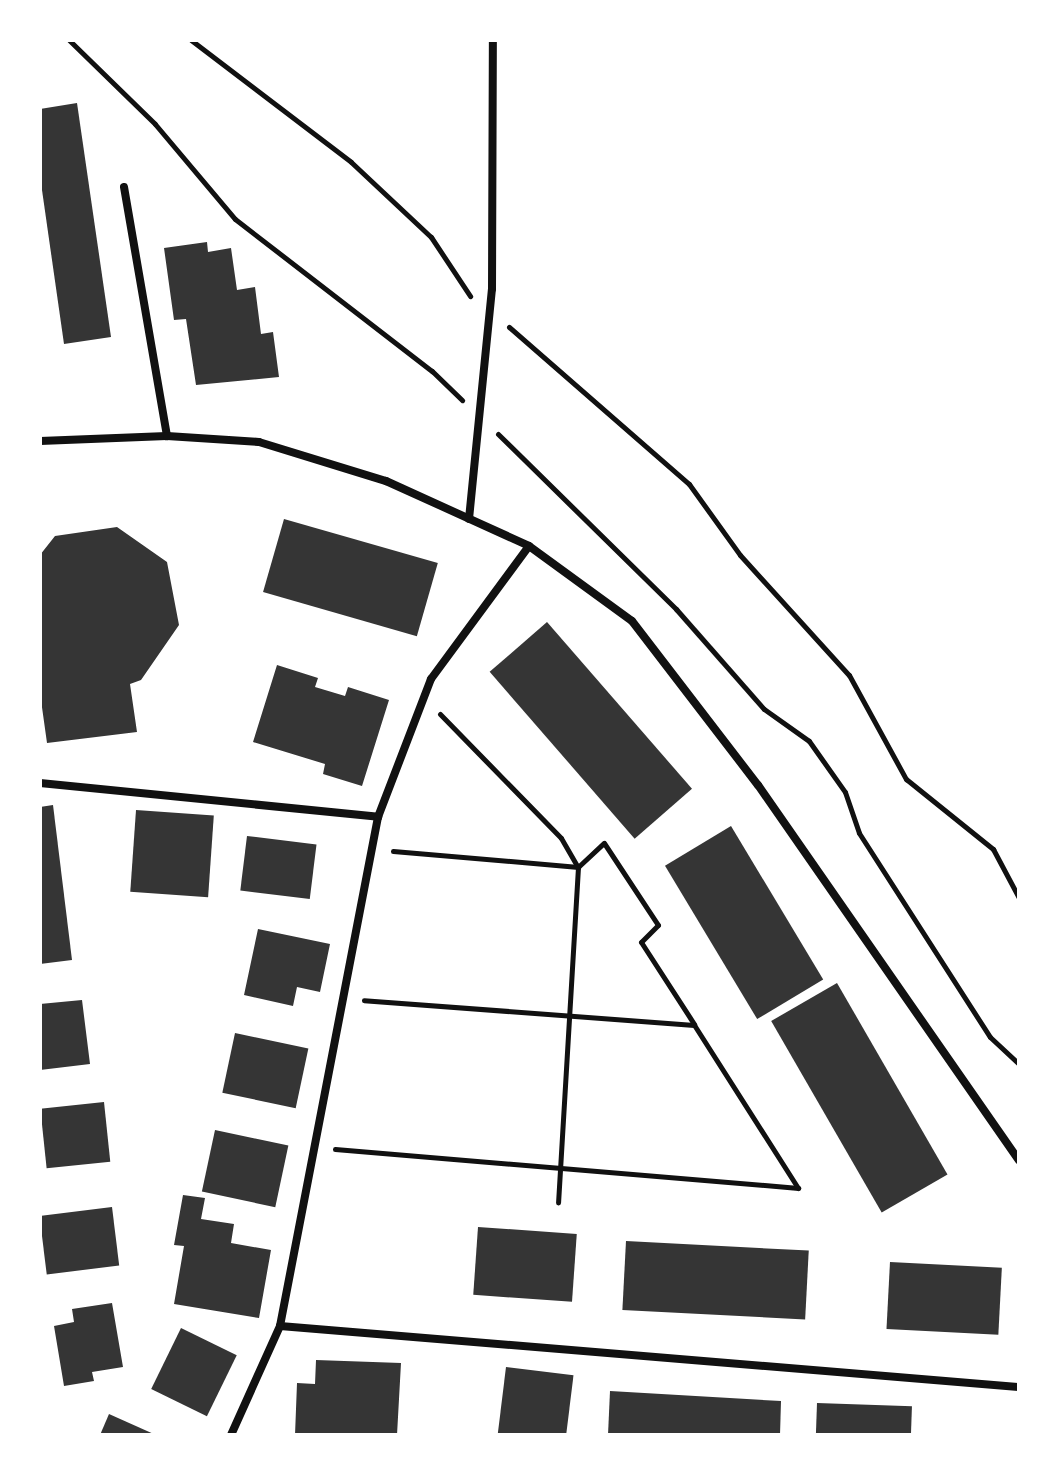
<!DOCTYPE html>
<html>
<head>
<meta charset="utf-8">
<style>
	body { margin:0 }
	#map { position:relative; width:1059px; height:1475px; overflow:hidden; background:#fff; font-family:Raleway,sans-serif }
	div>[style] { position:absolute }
	.building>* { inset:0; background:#353535; transform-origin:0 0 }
	.path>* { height:5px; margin:-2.5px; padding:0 2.5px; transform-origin:2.5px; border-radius:2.5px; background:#111 }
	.minor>* { height:8px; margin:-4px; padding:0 4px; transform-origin:4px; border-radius:4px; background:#111 }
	span { translate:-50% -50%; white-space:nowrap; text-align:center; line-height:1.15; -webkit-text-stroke:8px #fff; paint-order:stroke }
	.frame { position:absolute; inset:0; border:42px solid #fff; pointer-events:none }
</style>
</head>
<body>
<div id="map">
	<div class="building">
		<div style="clip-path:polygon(77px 103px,111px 337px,64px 344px,40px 176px,40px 109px)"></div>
		<div style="clip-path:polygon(207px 242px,208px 252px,231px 248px,237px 290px,255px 287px,261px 334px,273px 332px,279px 377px,196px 385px,186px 319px,174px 320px,164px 248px)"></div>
		<div style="left:284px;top:519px;width:160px;height:76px;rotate:16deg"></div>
		<div style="clip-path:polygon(117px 527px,167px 562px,179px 625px,141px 680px,130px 684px,137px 732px,47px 743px,40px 693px,40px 555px,55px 536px)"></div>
		<div style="left:547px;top:622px;width:221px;height:76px;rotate:49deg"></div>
		<div style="clip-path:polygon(277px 665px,318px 678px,315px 687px,345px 696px,348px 687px,389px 700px,362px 786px,323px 774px,325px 764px,253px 742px)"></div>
		<div style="clip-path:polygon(53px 805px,72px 960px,40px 964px,40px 807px)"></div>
		<div style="left:136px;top:810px;width:78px;height:82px;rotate:4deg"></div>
		<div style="left:731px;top:826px;width:179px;height:77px;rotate:59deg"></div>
		<div style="left:247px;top:836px;width:70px;height:55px;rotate:7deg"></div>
		<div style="clip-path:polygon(258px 929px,330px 944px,320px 992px,297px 987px,293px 1006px,244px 995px)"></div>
		<div style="left:837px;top:983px;width:221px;height:76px;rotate:60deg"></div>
		<div style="clip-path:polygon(82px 1000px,90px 1064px,40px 1070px,40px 1004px)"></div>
		<div style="left:235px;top:1033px;width:75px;height:61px;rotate:12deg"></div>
		<div style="left:104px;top:1102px;width:60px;height:64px;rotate:84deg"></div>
		<div style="left:215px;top:1130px;width:75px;height:63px;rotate:12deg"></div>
		<div style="clip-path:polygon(183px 1195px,205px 1198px,201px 1219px,234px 1224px,231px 1243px,271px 1250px,259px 1318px,174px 1304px,184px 1246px,174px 1245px)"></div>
		<div style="left:112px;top:1207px;width:59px;height:73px;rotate:83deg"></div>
		<div style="left:478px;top:1227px;width:99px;height:68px;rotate:4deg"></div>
		<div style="left:626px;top:1241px;width:183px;height:69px;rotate:3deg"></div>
		<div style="left:890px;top:1262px;width:112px;height:67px;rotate:3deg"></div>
		<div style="clip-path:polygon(112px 1303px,123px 1367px,92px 1372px,94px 1381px,64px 1386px,54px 1326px,74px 1322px,72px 1309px)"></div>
		<div style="left:181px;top:1328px;width:62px;height:68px;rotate:26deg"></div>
		<div style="clip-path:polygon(316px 1360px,401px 1363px,397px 1435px,295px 1435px,297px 1383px,315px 1384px)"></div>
		<div style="left:506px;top:1367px;width:68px;height:68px;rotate:7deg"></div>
		<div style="clip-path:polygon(610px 1391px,781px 1401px,780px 1435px,608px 1435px)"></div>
		<div style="left:817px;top:1403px;width:95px;height:32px;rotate:2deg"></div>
		<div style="clip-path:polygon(109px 1414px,156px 1435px,100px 1435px)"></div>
	</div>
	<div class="path">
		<div style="left:69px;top:40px;width:120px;rotate:44.3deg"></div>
		<div style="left:155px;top:124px;width:124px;rotate:49.9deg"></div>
		<div style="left:235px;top:219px;width:249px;rotate:37.7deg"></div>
		<div style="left:432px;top:371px;width:42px;rotate:44deg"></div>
		<div style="left:191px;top:40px;width:201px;rotate:37.3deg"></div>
		<div style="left:351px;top:162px;width:110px;rotate:43.2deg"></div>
		<div style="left:431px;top:237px;width:71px;rotate:56.5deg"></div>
		<div style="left:509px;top:327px;width:239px;rotate:41.1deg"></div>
		<div style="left:689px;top:484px;width:87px;rotate:54.3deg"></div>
		<div style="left:740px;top:555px;width:162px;rotate:47.8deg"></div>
		<div style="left:849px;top:675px;width:119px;rotate:61.3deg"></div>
		<div style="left:906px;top:779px;width:112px;rotate:38.8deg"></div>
		<div style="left:993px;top:849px;width:55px;rotate:62deg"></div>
		<div style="left:498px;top:434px;width:250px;rotate:44.5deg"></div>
		<div style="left:676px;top:609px;width:133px;rotate:48.7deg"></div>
		<div style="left:764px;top:709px;width:55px;rotate:35.4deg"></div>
		<div style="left:809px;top:741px;width:62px;rotate:54.8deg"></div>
		<div style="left:845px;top:792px;width:43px;rotate:71.1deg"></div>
		<div style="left:859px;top:833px;width:242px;rotate:57.3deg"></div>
		<div style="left:990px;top:1037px;width:40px;rotate:43deg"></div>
		<div style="left:440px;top:714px;width:173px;rotate:45.7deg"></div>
		<div style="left:561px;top:838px;width:34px;rotate:60deg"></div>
		<div style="left:578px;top:867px;width:35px;rotate:-43deg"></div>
		<div style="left:604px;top:843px;width:98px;rotate:56.6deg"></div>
		<div style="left:658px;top:925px;width:24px;rotate:135deg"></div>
		<div style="left:641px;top:942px;width:98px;rotate:57.1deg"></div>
		<div style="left:393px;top:851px;width:186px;rotate:4.9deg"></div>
		<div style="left:578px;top:867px;width:336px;rotate:93.4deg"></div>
		<div style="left:335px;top:1149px;width:465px;rotate:4.8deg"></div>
		<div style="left:798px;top:1188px;width:193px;rotate:-122.5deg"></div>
		<div style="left:694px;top:1025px;width:331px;rotate:-175.7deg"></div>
	</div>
	<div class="minor">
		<div style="left:124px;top:187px;width:253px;rotate:80.2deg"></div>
		<div style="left:40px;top:441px;width:127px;rotate:-2.3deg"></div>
		<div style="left:167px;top:436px;width:92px;rotate:3.7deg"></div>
		<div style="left:259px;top:442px;width:133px;rotate:17.1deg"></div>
		<div style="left:386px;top:481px;width:157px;rotate:24.4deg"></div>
		<div style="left:529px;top:546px;width:127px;rotate:36.1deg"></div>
		<div style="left:632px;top:621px;width:207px;rotate:52.5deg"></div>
		<div style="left:758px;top:785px;width:457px;rotate:55.2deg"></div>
		<div style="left:469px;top:519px;width:231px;rotate:-84.3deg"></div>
		<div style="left:492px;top:289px;width:249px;rotate:-89.8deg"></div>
		<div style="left:40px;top:783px;width:340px;rotate:5.7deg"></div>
		<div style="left:280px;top:1326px;width:742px;rotate:4.72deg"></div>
		<div style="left:231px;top:1435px;width:120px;rotate:-65.8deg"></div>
		<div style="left:280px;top:1326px;width:518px;rotate:-79.1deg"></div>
		<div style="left:378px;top:817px;width:148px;rotate:-69deg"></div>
		<div style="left:431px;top:679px;width:165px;rotate:-53.6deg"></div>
	</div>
	<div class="frame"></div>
</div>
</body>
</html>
